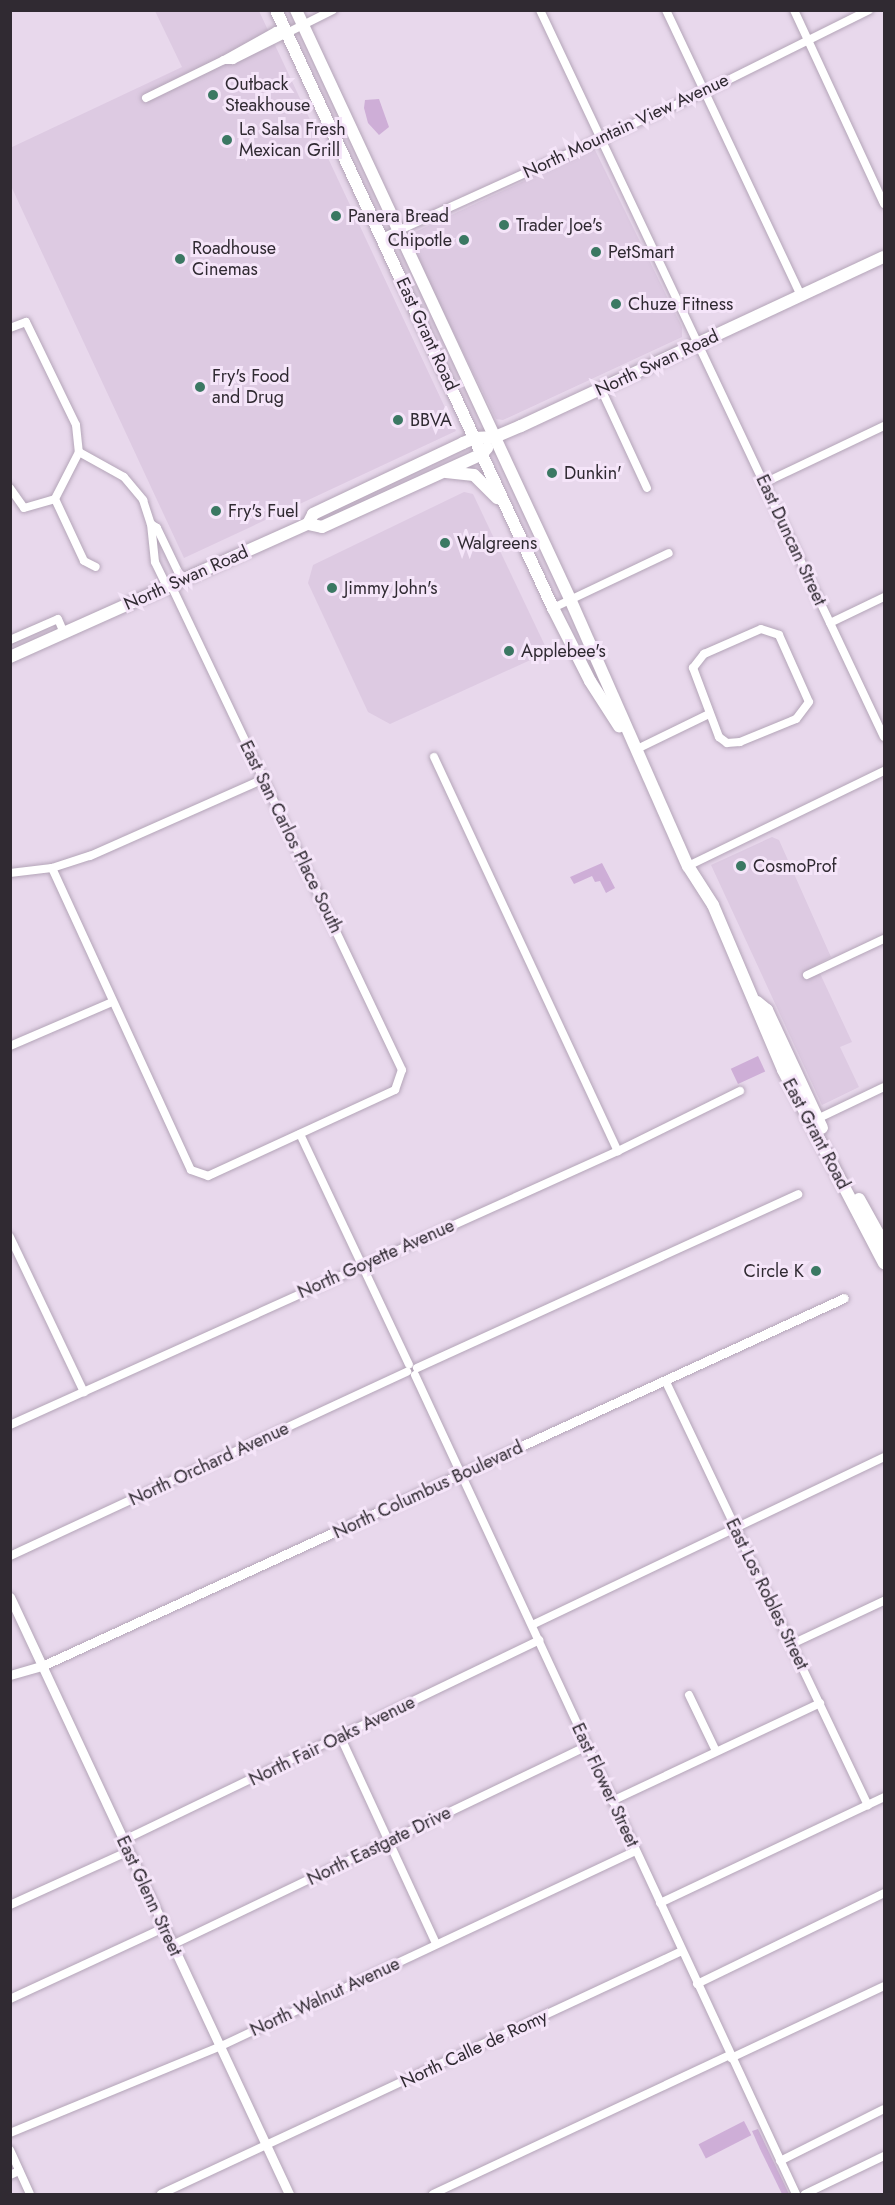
<!DOCTYPE html>
<html>
<head>
<meta charset="utf-8">
<style>
	body { margin:0 }
	#map { position:relative; width:895px; height:2205px; overflow:hidden; background:#e8d8ec; font-family:Jost,sans-serif }
	div>[style] { position:absolute }
	.built>* { inset:0; background:#ddcae2 }
	.green>* { inset:0; background:#ceaed7; transform-origin:0 0 }
	.roads { filter:drop-shadow(0 0 2px #b4a5b8) drop-shadow(0 0 2px #b4a5b8) }
	.minor>* { height:8px; margin:-4px; padding:0 4px; transform-origin:4px; border-radius:4px; background:#fff }
	.tertiary>* { height:9px; margin:-4.5px; padding:0 4.5px; transform-origin:4.5px; border-radius:4.5px; background:#fff }
	.primary>* { height:12px; margin:-6px; padding:0 6px; transform-origin:6px; border-radius:6px; background:#fff }
	.dots>* { width:16px; height:16px; translate:-50% -50%; box-sizing:border-box; border:3px solid #f5e5f9; border-radius:50% }
	span { translate:-50% -50%; white-space:nowrap; text-align:center; line-height:1.15; -webkit-text-stroke:6px #f5e5f9; paint-order:stroke }
	.poi-label { font-size:18px; color:#302a32 }
	.left { translate:0 -50%; text-align:left }
	.right { translate:-100% -50%; text-align:right }
	.street-label { font-size:18px; color:#302a32 }
	.frame { position:absolute; inset:0; border:12px solid #302a32; pointer-events:none }
</style>
</head>
<body>
<div id="map">
	<div class="built">
		<div style="clip-path:polygon(155px 11px,259px 11px,456px 431px,184px 558px,11px 186px,10px 148px,182px 67px)"></div>
		<div style="clip-path:polygon(594px 148px,682px 327px,682px 337px,503px 420px,496px 419px,410px 244px,413px 233px)"></div>
		<div style="clip-path:polygon(464px 492px,473px 494px,548px 652px,390px 724px,368px 712px,308px 583px,313px 565px)"></div>
		<div style="clip-path:polygon(772px 837px,779px 840px,831px 957px,816px 965px,852px 1042px,840px 1047px,859px 1087px,822px 1105px,711px 865px)"></div>
	</div>
	<div class="green">
		<div style="clip-path:polygon(379px 99px,389px 127px,379px 135px,368px 123px,364px 108px,365px 100px)"></div>
		<div style="clip-path:polygon(602px 863px,615px 888px,606px 893px,600px 881px,595px 882px,592px 876px,574px 884px,570px 877px)"></div>
		<div style="left:758px;top:1056px;width:17px;height:30px;rotate:65deg"></div>
		<div style="left:744px;top:2121px;width:16px;height:51px;rotate:63deg"></div>
		<div style="clip-path:polygon(758px 2129px,789px 2194px,782px 2194px,760px 2149px,752px 2131px)"></div>
	</div>
	<div class="roads">
		<div class="minor">
			<div style="left:540px;top:10px;width:804px;rotate:64.68deg"></div>
			<div style="left:666px;top:10px;width:316px;rotate:64.7deg"></div>
			<div style="left:794px;top:10px;width:214px;rotate:65.1deg"></div>
			<div style="left:286px;top:32px;width:10px;rotate:-174deg"></div>
			<div style="left:276px;top:31px;width:60px;rotate:150.9deg"></div>
			<div style="left:224px;top:60px;width:9px"></div>
			<div style="left:233px;top:60px;width:112px;rotate:-26.6deg"></div>
			<div style="left:146px;top:98px;width:87px;rotate:-26deg"></div>
			<div style="left:382px;top:238px;width:354px;rotate:-24.4deg"></div>
			<div style="left:704px;top:92px;width:184px;rotate:-26.4deg"></div>
			<div style="left:10px;top:328px;width:17px;rotate:-21deg"></div>
			<div style="left:26px;top:322px;width:114px;rotate:64.1deg"></div>
			<div style="left:76px;top:425px;width:27px;rotate:84deg"></div>
			<div style="left:79px;top:452px;width:51px;rotate:29.1deg"></div>
			<div style="left:124px;top:477px;width:30px;rotate:50deg"></div>
			<div style="left:143px;top:500px;width:25px;rotate:72deg"></div>
			<div style="left:151px;top:524px;width:38px;rotate:84deg"></div>
			<div style="left:155px;top:562px;width:28px;rotate:64deg"></div>
			<div style="left:601px;top:389px;width:109px;rotate:65.1deg"></div>
			<div style="left:79px;top:452px;width:53px;rotate:117.1deg"></div>
			<div style="left:55px;top:499px;width:68px;rotate:64.9deg"></div>
			<div style="left:84px;top:561px;width:13px;rotate:27deg"></div>
			<div style="left:764px;top:483px;width:133px;rotate:-25.4deg"></div>
			<div style="left:10px;top:488px;width:24px;rotate:55deg"></div>
			<div style="left:24px;top:508px;width:32px;rotate:-16deg"></div>
			<div style="left:151px;top:524px;width:7px;rotate:34deg"></div>
			<div style="left:157px;top:528px;width:58px;rotate:64.3deg"></div>
			<div style="left:553px;top:608px;width:128px;rotate:-25.4deg"></div>
			<div style="left:830px;top:623px;width:60px;rotate:-25.7deg"></div>
			<div style="left:761px;top:629px;width:19px;rotate:18deg"></div>
			<div style="left:779px;top:635px;width:73px;rotate:65.9deg"></div>
			<div style="left:809px;top:702px;width:21px;rotate:127deg"></div>
			<div style="left:796px;top:719px;width:61px;rotate:157.7deg"></div>
			<div style="left:740px;top:742px;width:13px;rotate:176deg"></div>
			<div style="left:727px;top:743px;width:10px;rotate:-143deg"></div>
			<div style="left:719px;top:737px;width:74px;rotate:-110.6deg"></div>
			<div style="left:693px;top:668px;width:18px;rotate:-52deg"></div>
			<div style="left:704px;top:654px;width:62px;rotate:-23.7deg"></div>
			<div style="left:10px;top:640px;width:52px;rotate:-23.6deg"></div>
			<div style="left:58px;top:619px;width:15px;rotate:67deg"></div>
			<div style="left:635px;top:750px;width:82px;rotate:-25.9deg"></div>
			<div style="left:434px;top:757px;width:435px;rotate:65deg"></div>
			<div style="left:688px;top:866px;width:218px;rotate:-25.9deg"></div>
			<div style="left:52px;top:868px;width:332px;rotate:65.3deg"></div>
			<div style="left:191px;top:1170px;width:18px;rotate:19deg"></div>
			<div style="left:208px;top:1176px;width:206px;rotate:-24.7deg"></div>
			<div style="left:395px;top:1090px;width:21px;rotate:-71deg"></div>
			<div style="left:402px;top:1070px;width:537px;rotate:-115.47deg"></div>
			<div style="left:10px;top:873px;width:42px;rotate:-6.8deg"></div>
			<div style="left:52px;top:868px;width:40px;rotate:-18deg"></div>
			<div style="left:90px;top:856px;width:190px;rotate:-23.9deg"></div>
			<div style="left:807px;top:975px;width:85px;rotate:-25.1deg"></div>
			<div style="left:10px;top:1046px;width:111px;rotate:-23.3deg"></div>
			<div style="left:817px;top:1119px;width:74px;rotate:-25.5deg"></div>
			<div style="left:300px;top:1134px;width:255px;rotate:64.7deg"></div>
			<div style="left:10px;top:1237px;width:172px;rotate:64.5deg"></div>
			<div style="left:417px;top:1368px;width:419px;rotate:-24.5deg"></div>
			<div style="left:415px;top:1375px;width:903px;rotate:65.05deg"></div>
			<div style="left:666px;top:1382px;width:469px;rotate:64.5deg"></div>
			<div style="left:10px;top:1425px;width:667px;rotate:-24.26deg"></div>
			<div style="left:618px;top:1151px;width:136px;rotate:-26.2deg"></div>
			<div style="left:10px;top:1556px;width:438px;rotate:-24.9deg"></div>
			<div style="left:532px;top:1625px;width:390px;rotate:-25.5deg"></div>
			<div style="left:792px;top:1644px;width:102px;rotate:-25.1deg"></div>
			<div style="left:689px;top:1695px;width:62px;rotate:64.3deg"></div>
			<div style="left:341px;top:1738px;width:227px;rotate:65.2deg"></div>
			<div style="left:612px;top:1801px;width:230px;rotate:-25.2deg"></div>
			<div style="left:124px;top:1840px;width:461px;rotate:-25.7deg"></div>
			<div style="left:660px;top:1903px;width:248px;rotate:-25.3deg"></div>
			<div style="left:10px;top:1905px;width:131px;rotate:-24.4deg"></div>
			<div style="left:172px;top:1945px;width:459px;rotate:-25.6deg"></div>
			<div style="left:697px;top:1984px;width:208px;rotate:-25.9deg"></div>
			<div style="left:10px;top:1999px;width:170px;rotate:-24.8deg"></div>
			<div style="left:731px;top:2058px;width:169px;rotate:-25.2deg"></div>
			<div style="left:10px;top:2133px;width:226px;rotate:-22.4deg"></div>
			<div style="left:219px;top:2047px;width:460px;rotate:-25.2deg"></div>
			<div style="left:10px;top:2150px;width:48px;rotate:65.6deg"></div>
			<div style="left:780px;top:2161px;width:116px;rotate:-26.6deg"></div>
			<div style="left:10px;top:2175px;width:10px;rotate:-24deg"></div>
			<div style="left:161px;top:2194px;width:575px;rotate:-25deg"></div>
			<div style="left:433px;top:2194px;width:328px;rotate:-25.1deg"></div>
			<div style="left:805px;top:2194px;width:88px;rotate:-25.7deg"></div>
		</div>
		<div class="tertiary">
			<div style="left:10px;top:1597px;width:659px;rotate:64.95deg"></div>
			<div style="left:10px;top:1675px;width:33px;rotate:-16deg"></div>
			<div style="left:42px;top:1666px;width:882px;rotate:-24.65deg"></div>
		</div>
		<div class="primary">
			<div style="left:276px;top:10px;width:659px;rotate:65.15deg"></div>
			<div style="left:553px;top:608px;width:82px;rotate:63.1deg"></div>
			<div style="left:590px;top:681px;width:54px;rotate:57.2deg"></div>
			<div style="left:296px;top:10px;width:650px;rotate:65.05deg"></div>
			<div style="left:570px;top:599px;width:292px;rotate:66.2deg"></div>
			<div style="left:688px;top:866px;width:46px;rotate:57.3deg"></div>
			<div style="left:713px;top:905px;width:179px;rotate:67deg"></div>
			<div style="left:783px;top:1070px;width:218px;rotate:62.4deg"></div>
			<div style="left:446px;top:472px;width:28px;rotate:6deg"></div>
			<div style="left:474px;top:475px;width:33px;rotate:45deg"></div>
			<div style="left:308px;top:524px;width:11px;rotate:-63deg"></div>
			<div style="left:313px;top:514px;width:166px;rotate:-25.3deg"></div>
			<div style="left:463px;top:443px;width:13px;rotate:-23deg"></div>
			<div style="left:475px;top:438px;width:20px;rotate:-3deg"></div>
			<div style="left:495px;top:437px;width:28px;rotate:-23deg"></div>
			<div style="left:521px;top:426px;width:400px;rotate:-25deg"></div>
			<div style="left:10px;top:657px;width:326px;rotate:-24.1deg"></div>
			<div style="left:308px;top:524px;width:14px;rotate:12deg"></div>
			<div style="left:322px;top:527px;width:176px;rotate:-24.5deg"></div>
			<div style="left:482px;top:454px;width:8px;rotate:-50deg"></div>
			<div style="left:757px;top:1002px;width:13px;rotate:39deg"></div>
			<div style="left:767px;top:1010px;width:130px;rotate:65deg"></div>
			<div style="left:859px;top:1199px;width:51px;rotate:60.9deg"></div>
		</div>
	</div>
	<div class="dots">
		<div style="left:213px;top:95px;background:#3b7863"></div>
		<div style="left:227px;top:140px;background:#3b7863"></div>
		<div style="left:336px;top:216px;background:#3b7863"></div>
		<div style="left:504px;top:225px;background:#3b7863"></div>
		<div style="left:464px;top:240px;background:#3b7863"></div>
		<div style="left:596px;top:252px;background:#3b7863"></div>
		<div style="left:180px;top:259px;background:#3b7863"></div>
		<div style="left:616px;top:304px;background:#3b7863"></div>
		<div style="left:200px;top:387px;background:#3b7863"></div>
		<div style="left:398px;top:420px;background:#3b7863"></div>
		<div style="left:552px;top:473px;background:#3b7863"></div>
		<div style="left:216px;top:511px;background:#3b7863"></div>
		<div style="left:445px;top:543px;background:#3b7863"></div>
		<div style="left:332px;top:588px;background:#3b7863"></div>
		<div style="left:509px;top:651px;background:#3b7863"></div>
		<div style="left:741px;top:866px;background:#3b7863"></div>
		<div style="left:816px;top:1271px;background:#3b7863"></div>
	</div>
	<div class="poi-label">
		<span class="left" style="left:225px;top:95px">Outback<br>Steakhouse</span>
		<span class="left" style="left:239px;top:140px">La Salsa Fresh<br>Mexican Grill</span>
		<span class="left" style="left:348px;top:216px">Panera Bread</span>
		<span class="left" style="left:516px;top:225px">Trader Joe's</span>
		<span class="right" style="left:452px;top:240px">Chipotle</span>
		<span class="left" style="left:192px;top:259px">Roadhouse<br>Cinemas</span>
		<span class="left" style="left:608px;top:252px">PetSmart</span>
		<span class="left" style="left:628px;top:304px">Chuze Fitness</span>
		<span class="left" style="left:212px;top:387px">Fry's Food<br>and Drug</span>
		<span class="left" style="left:410px;top:420px">BBVA</span>
		<span class="left" style="left:564px;top:473px">Dunkin'</span>
		<span class="left" style="left:228px;top:511px">Fry's Fuel</span>
		<span class="left" style="left:457px;top:543px">Walgreens</span>
		<span class="left" style="left:344px;top:588px">Jimmy John's</span>
		<span class="left" style="left:521px;top:651px">Applebee's</span>
		<span class="left" style="left:753px;top:866px">CosmoProf</span>
		<span class="right" style="left:804px;top:1271px">Circle K</span>
	</div>
	<div class="street-label">
		<span style="left:626px;top:126px;rotate:-25deg">North Mountain View Avenue</span>
		<span style="left:427px;top:334px;rotate:65deg">East Grant Road</span>
		<span style="left:657px;top:363px;rotate:-25deg">North Swan Road</span>
		<span style="left:791px;top:540px;rotate:65deg">East Duncan Street</span>
		<span style="left:186px;top:578px;rotate:-24deg">North Swan Road</span>
		<span style="left:291px;top:837px;rotate:64deg">East San Carlos Place South</span>
		<span style="left:816px;top:1134px;rotate:62deg">East Grant Road</span>
		<span style="left:376px;top:1259px;rotate:-24deg">North Goyette Avenue</span>
		<span style="left:209px;top:1464px;rotate:-25deg">North Orchard Avenue</span>
		<span style="left:428px;top:1490px;rotate:-25deg">North Columbus Boulevard</span>
		<span style="left:767px;top:1594px;rotate:64deg">East Los Robles Street</span>
		<span style="left:332px;top:1741px;rotate:-26deg">North Fair Oaks Avenue</span>
		<span style="left:605px;top:1785px;rotate:65deg">East Flower Street</span>
		<span style="left:379px;top:1846px;rotate:-26deg">North Eastgate Drive</span>
		<span style="left:149px;top:1896px;rotate:65deg">East Glenn Street</span>
		<span style="left:325px;top:1997px;rotate:-25deg">North Walnut Avenue</span>
		<span style="left:474px;top:2049px;rotate:-25deg">North Calle de Romy</span>
	</div>
	<div class="frame"></div>
</div>
</body>
</html>
